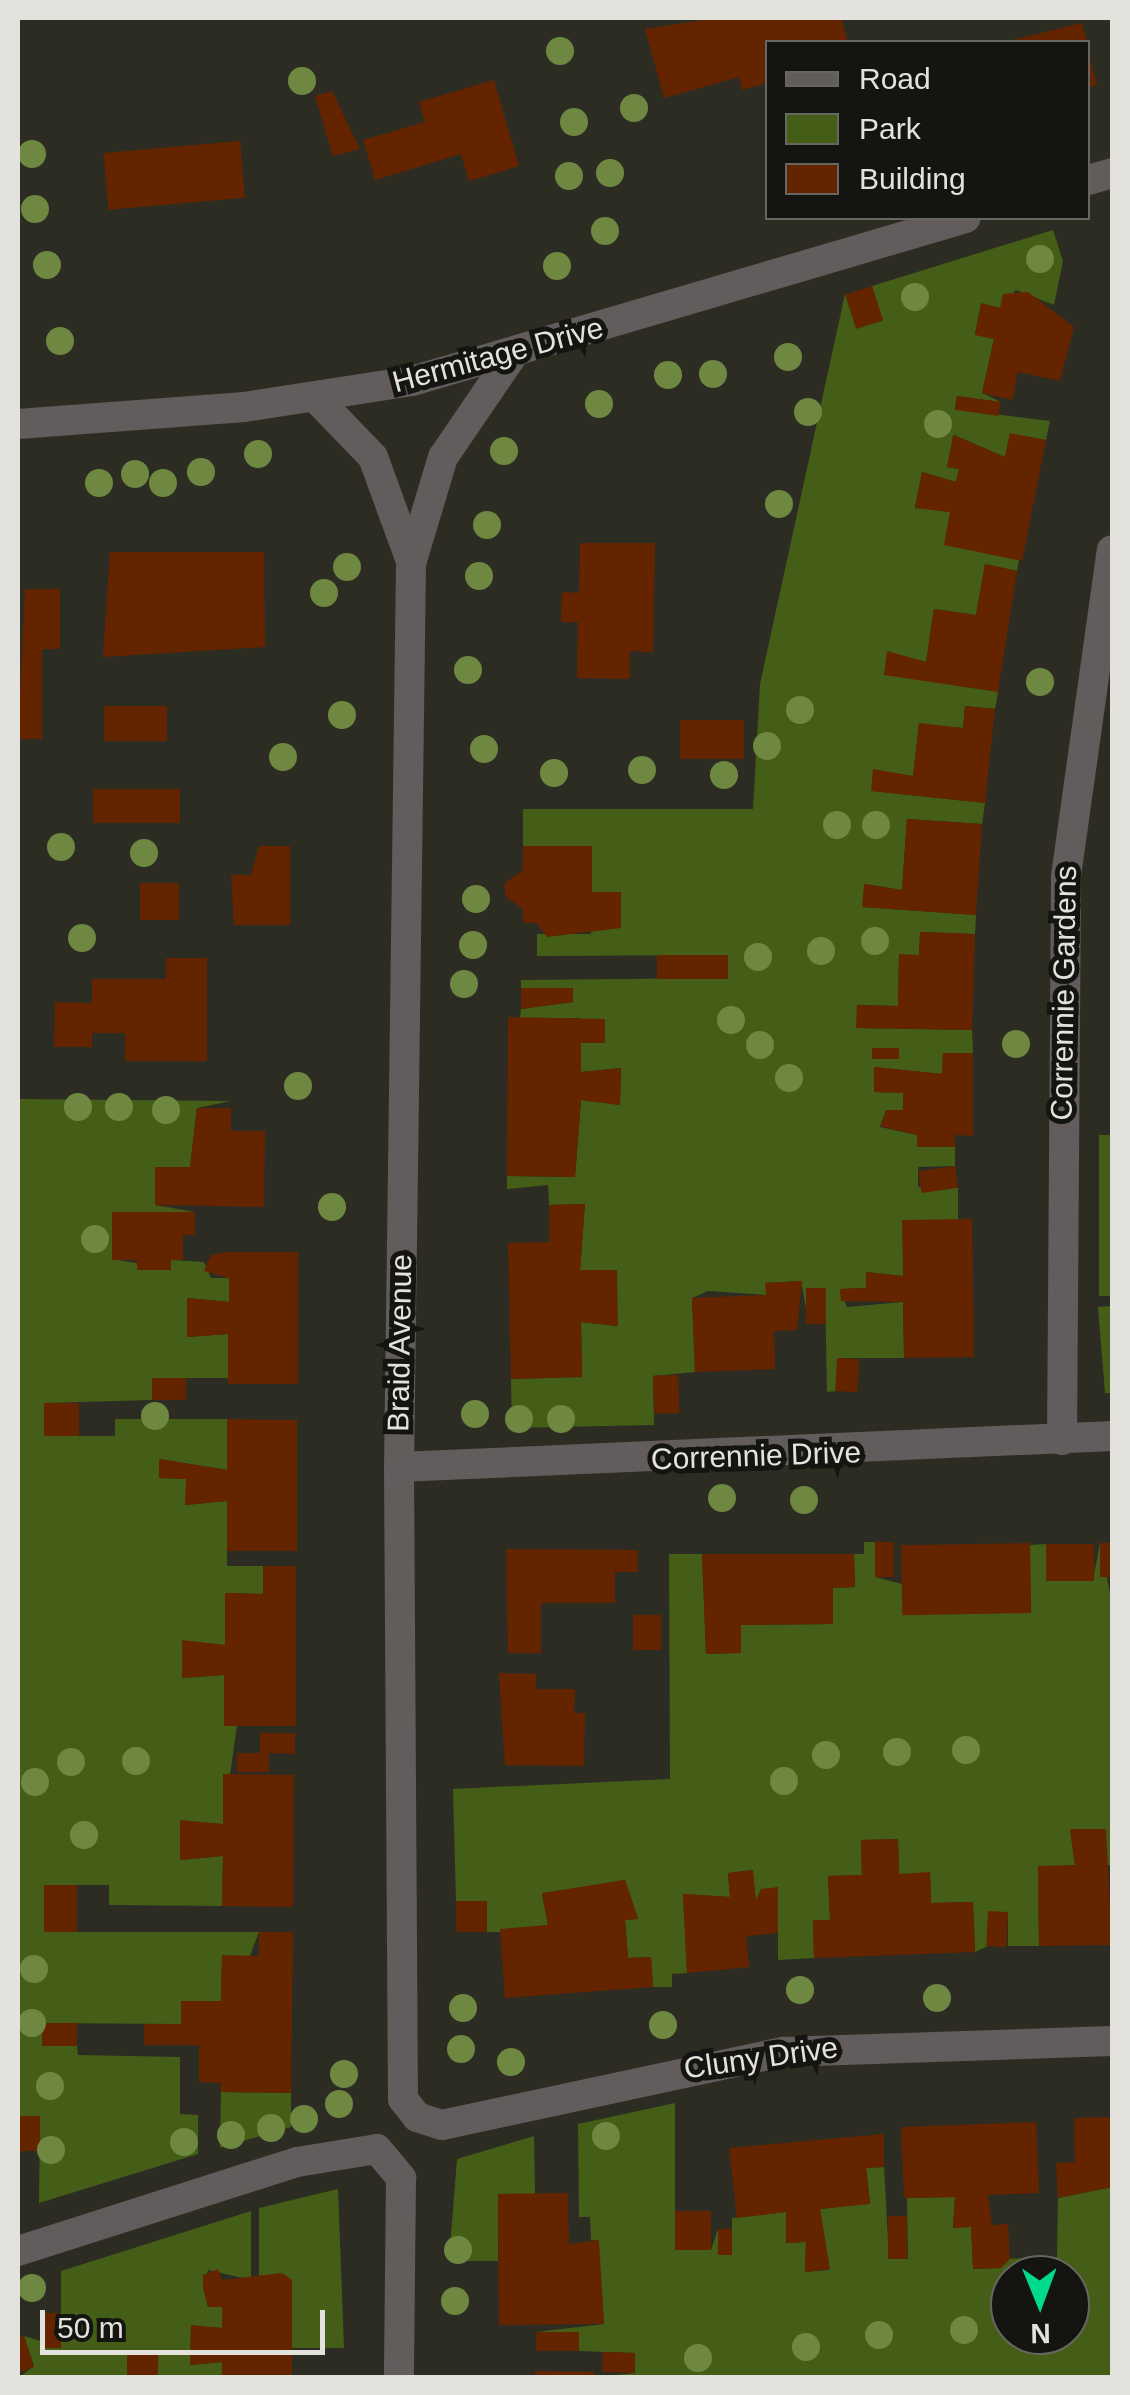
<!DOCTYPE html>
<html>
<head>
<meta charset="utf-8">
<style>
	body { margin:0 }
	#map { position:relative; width:1130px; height:2395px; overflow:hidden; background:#2d2c23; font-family:Arial,sans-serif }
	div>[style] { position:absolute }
	.green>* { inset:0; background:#445e17; transform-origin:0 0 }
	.building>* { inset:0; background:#642400; transform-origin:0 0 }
	.street>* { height:30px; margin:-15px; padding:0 15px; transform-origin:15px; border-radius:15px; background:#625c5c }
	.trees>* { width:28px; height:28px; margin:-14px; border-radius:50%; background:#6e8842 }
	span { translate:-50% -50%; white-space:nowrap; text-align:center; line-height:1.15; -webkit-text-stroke:10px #141410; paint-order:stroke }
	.street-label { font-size:30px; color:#e3e2dc }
	.frame { position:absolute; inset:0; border:20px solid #e3e2dc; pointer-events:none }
	.legend { position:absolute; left:765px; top:40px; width:325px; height:180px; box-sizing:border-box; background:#141410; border:2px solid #676662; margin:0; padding:12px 18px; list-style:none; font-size:30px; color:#e3e2dc }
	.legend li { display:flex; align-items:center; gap:20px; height:50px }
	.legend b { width:50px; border:2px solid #676662 }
	.north { position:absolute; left:990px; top:2255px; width:100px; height:100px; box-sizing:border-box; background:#141410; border:2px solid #676662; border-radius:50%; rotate:179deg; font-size:28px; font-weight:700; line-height:40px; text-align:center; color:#e3e2dc }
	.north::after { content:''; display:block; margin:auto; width:35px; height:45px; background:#01d98b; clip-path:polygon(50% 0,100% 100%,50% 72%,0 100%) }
	.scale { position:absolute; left:40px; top:2310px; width:285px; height:45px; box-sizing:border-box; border:5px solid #e3e2dc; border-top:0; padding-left:12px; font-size:30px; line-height:35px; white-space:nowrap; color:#e3e2dc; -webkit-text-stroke:8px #141410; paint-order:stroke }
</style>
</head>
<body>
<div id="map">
	<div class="green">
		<div style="clip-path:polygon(1053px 230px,1063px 261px,1054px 305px,1016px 290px,1000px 308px,981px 304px,975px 334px,994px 339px,982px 393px,1001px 402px,957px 396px,955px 409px,1050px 421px,1046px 440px,1010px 434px,1005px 457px,954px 435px,947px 467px,959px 469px,956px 482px,922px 472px,915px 507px,950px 512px,1019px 560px,1017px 571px,985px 564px,976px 615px,934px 609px,926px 662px,888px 652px,998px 692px,995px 709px,965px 706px,963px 728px,919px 724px,913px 776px,873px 770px,872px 791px,985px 803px,982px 824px,907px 819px,902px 890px,865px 884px,863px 907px,976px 915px,975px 934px,920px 932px,919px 955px,899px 955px,898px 1006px,857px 1005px,857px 1028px,972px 1030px,973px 1053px,943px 1053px,942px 1074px,874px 1067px,874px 1092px,903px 1093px,903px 1110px,886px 1110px,880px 1127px,917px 1135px,917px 1147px,955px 1147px,955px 1166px,918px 1167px,918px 1187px,958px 1188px,958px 1219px,903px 1276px,866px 1272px,866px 1288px,840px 1289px,847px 1307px,903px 1302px,904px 1358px,837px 1358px,837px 1391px,827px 1392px,825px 1289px,806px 1289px,806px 1308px,801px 1281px,766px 1283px,766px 1295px,708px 1291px,692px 1298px,695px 1372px,653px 1376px,654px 1425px,512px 1428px,511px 1379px,582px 1377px,581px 1322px,617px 1326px,580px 1270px,585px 1204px,549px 1205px,548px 1185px,507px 1189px,507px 1176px,575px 1177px,581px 1100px,620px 1105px,621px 1068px,581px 1072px,581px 1018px,520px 1018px,521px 1009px,573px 1002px,573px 988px,521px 988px,521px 980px,728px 978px,728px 955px,537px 956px,537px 934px,591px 934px,592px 892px,523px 846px,523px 809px,753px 809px,760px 684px,845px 294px,856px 328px,882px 321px,872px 286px)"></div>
		<div style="clip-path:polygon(18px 1099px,231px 1101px,197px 1108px,190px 1167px,155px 1168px,155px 1205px,195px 1212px,112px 1212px,112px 1259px,171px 1269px,171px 1260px,204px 1262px,211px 1278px,229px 1278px,229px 1302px,187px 1298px,187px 1337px,228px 1334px,228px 1378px,153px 1378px,152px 1400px,45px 1403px,44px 1436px,115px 1436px,115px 1419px,227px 1419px,227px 1470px,160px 1459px,159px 1478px,186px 1479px,186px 1505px,227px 1501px,227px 1566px,263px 1566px,263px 1594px,225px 1593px,225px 1645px,182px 1641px,182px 1678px,224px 1675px,237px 1725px,223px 1824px,180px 1821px,180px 1860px,223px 1856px,222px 1906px,109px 1905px,109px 1885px,44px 1885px,44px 1932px,259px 1932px,250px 1956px,222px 1956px,221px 2001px,181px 2001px,181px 2024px,42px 2023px,42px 2046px,77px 2046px,78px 2055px,180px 2057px,180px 2114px,198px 2115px,198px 2154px,39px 2203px,40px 2116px,18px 2116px,18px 2151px)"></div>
		<div style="left:1099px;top:1135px;width:13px;height:161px"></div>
		<div style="clip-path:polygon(1112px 1306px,1112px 1393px,1105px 1393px,1098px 1307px)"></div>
		<div style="clip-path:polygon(864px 1542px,875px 1542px,875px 1577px,902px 1584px,903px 1614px,1030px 1545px,1046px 1544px,1047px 1581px,1093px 1580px,1100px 1543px,1112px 1604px,1112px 1865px,1102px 1865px,1106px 1829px,1070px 1829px,1075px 1865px,1038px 1867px,1039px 1946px,1008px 1946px,1008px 1912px,988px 1912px,988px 1946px,975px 1952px,973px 1902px,931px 1903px,930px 1873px,899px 1874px,898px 1839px,861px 1840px,862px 1875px,828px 1876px,830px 1920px,813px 1921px,814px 1958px,778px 1960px,778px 1888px,761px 1889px,756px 1901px,752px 1870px,728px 1873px,730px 1897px,683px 1894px,687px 1973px,672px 1974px,672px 1987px,653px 1987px,651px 1957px,628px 1958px,625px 1920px,638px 1919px,625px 1880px,542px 1894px,548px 1925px,501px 1932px,487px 1932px,486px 1901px,456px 1902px,453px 1789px,670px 1779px,669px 1554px,702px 1554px,706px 1654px,740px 1653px,741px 1625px,833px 1624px,833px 1588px,855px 1587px,854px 1554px,864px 1554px)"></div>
		<div style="clip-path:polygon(221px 2092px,291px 2093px,291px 2127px,220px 2148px)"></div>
		<div style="clip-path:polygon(evenodd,675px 2103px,675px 2250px,711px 2250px,718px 2229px,719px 2254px,732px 2255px,732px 2218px,786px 2212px,786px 2243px,806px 2242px,805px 2272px,829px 2270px,820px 2209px,870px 2203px,866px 2168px,884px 2167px,889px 2259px,908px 2259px,907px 2198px,955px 2197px,953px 2227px,971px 2227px,973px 2269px,1001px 2268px,1001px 2259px,1057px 2257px,1058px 2198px,1112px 2187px,1112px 2377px,594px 2377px,635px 2373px,635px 2353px,579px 2351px,579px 2332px,536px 2332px,604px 2324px,598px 2240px,591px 2240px,590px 2217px,579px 2217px,578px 2124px,675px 2103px,1010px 2275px,1070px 2275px,1070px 2335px,1010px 2335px,1010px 2275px)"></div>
		<div style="clip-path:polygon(534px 2136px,535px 2194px,498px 2194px,498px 2261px,449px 2261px,457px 2159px)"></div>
		<div style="clip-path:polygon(338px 2189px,344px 2348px,292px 2348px,292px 2280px,281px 2273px,259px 2280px,259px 2208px)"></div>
		<div style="clip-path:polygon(251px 2211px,251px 2280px,208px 2270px,203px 2287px,208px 2307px,222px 2307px,222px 2328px,191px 2326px,190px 2365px,222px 2362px,222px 2377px,158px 2377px,157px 2351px,127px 2351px,127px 2377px,18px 2378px,34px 2366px,24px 2336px,61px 2347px,61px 2271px)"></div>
	</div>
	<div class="building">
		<div style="clip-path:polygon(717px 18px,841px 18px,848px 42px,768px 42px,768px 83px,742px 90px,739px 77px,664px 98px,645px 29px)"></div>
		<div style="clip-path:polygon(1082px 23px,1087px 42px,1009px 42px,1009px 41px)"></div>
		<div style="clip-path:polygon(1088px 51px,1097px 85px,1088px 88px)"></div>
		<div style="clip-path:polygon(494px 80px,519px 166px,469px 181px,461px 154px,375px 180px,363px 140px,425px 122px,419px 102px)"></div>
		<div style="clip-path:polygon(332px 91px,360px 149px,333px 156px,315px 96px)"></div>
		<div style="left:240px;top:141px;width:57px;height:137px;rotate:85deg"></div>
		<div style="left:872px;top:286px;width:36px;height:28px;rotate:72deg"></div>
		<div style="clip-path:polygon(1028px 292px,1074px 327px,1060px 381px,1018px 372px,1012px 400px,982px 393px,994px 339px,975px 335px,981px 303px,1000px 308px,1003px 294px)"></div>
		<div style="left:957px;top:396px;width:44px;height:14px;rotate:8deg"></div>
		<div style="clip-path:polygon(1010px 433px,1046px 440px,1022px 561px,944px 545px,950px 512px,915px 508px,922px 472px,956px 482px,959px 469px,947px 467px,953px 435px,1005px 457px)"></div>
		<div style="clip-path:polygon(580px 543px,655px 543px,653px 652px,630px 651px,630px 679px,577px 678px,578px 622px,561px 622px,562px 592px,579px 593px)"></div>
		<div style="clip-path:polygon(110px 552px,264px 552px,265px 647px,103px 657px)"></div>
		<div style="clip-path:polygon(985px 564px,1017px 571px,998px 692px,884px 675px,887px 651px,926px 662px,934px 609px,976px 615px)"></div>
		<div style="clip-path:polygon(25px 589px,60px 589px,60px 649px,42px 649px,42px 739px,18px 739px)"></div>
		<div style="left:104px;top:706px;width:63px;height:35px"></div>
		<div style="clip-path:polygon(965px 706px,995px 709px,985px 803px,871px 791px,873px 769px,913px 776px,919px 723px,963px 728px)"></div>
		<div style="left:680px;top:720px;width:64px;height:39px"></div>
		<div style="left:93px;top:789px;width:87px;height:34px"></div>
		<div style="clip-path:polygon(907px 819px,982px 824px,976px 915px,862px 907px,864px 884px,902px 890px)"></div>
		<div style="clip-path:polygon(259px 846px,290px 846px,290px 925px,234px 925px,231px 875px,251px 875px)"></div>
		<div style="clip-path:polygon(523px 846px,592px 846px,592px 892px,621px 892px,621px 928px,547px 937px,537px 923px,523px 923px,523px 909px,505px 896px,505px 883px,523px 870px)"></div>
		<div style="left:140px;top:883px;width:39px;height:37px"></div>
		<div style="clip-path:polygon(920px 932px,975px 934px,972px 1030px,856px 1028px,857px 1005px,898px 1006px,899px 954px,919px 955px)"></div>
		<div style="left:657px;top:955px;width:71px;height:24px"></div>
		<div style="clip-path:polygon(166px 958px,207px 958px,207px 1061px,125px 1061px,125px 1033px,92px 1033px,92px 1047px,54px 1047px,55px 1002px,92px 1003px,92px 979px,166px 979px)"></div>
		<div style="clip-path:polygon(521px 988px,573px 988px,573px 1002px,521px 1009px)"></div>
		<div style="clip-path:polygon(508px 1017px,605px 1019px,605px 1043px,581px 1043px,581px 1072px,621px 1068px,620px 1105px,581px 1100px,575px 1177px,507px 1176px)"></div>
		<div style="left:872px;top:1048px;width:27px;height:11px"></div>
		<div style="clip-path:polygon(943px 1053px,973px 1053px,973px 1136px,955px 1135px,955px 1147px,917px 1147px,917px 1135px,880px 1126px,887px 1110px,903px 1110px,903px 1093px,874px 1092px,874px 1067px,942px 1074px)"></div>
		<div style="clip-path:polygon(197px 1108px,231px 1108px,231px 1131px,265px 1131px,264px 1207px,155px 1205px,155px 1167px,190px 1167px)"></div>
		<div style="left:955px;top:1166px;width:22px;height:37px;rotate:82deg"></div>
		<div style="clip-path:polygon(585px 1204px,580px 1270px,617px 1270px,618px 1326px,581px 1322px,582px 1377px,511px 1379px,508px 1243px,550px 1242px,549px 1205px)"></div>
		<div style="clip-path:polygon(112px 1212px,195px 1212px,195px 1235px,183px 1235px,183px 1260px,171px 1260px,171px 1270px,137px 1270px,137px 1260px,112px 1260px)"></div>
		<div style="clip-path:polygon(972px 1219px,974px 1357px,904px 1358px,903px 1302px,841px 1301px,840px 1289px,866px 1288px,866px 1272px,903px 1276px,902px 1220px)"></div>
		<div style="clip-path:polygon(229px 1252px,298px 1252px,298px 1384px,228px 1384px,228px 1334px,187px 1337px,187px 1298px,229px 1302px,229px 1278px,204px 1271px,211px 1255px)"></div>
		<div style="clip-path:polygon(802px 1281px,797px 1330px,774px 1331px,775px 1369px,695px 1372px,692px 1298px,766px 1295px,765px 1283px)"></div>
		<div style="left:826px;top:1288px;width:36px;height:20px;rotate:90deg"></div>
		<div style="left:837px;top:1358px;width:22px;height:33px;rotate:3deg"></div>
		<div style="left:678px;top:1375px;width:38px;height:25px;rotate:88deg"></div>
		<div style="left:152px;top:1378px;width:34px;height:22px"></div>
		<div style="left:44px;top:1403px;width:35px;height:33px"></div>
		<div style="clip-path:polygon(227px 1419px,297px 1420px,297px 1551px,227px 1551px,227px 1501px,185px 1505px,186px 1479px,159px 1478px,159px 1459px,227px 1470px)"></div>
		<div style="left:875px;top:1542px;width:19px;height:35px"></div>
		<div style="left:1030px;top:1543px;width:70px;height:129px;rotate:89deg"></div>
		<div style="left:1100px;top:1543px;width:12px;height:34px"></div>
		<div style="left:1046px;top:1544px;width:48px;height:37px"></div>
		<div style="clip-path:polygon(506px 1549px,638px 1550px,638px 1572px,615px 1572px,615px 1603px,541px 1603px,541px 1653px,508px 1653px)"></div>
		<div style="clip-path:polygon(702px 1554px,854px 1554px,855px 1587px,833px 1588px,833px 1624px,741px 1625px,741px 1653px,706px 1654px)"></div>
		<div style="clip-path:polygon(263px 1566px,296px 1566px,296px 1726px,224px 1726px,224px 1675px,182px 1678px,182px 1640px,225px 1645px,225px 1593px,263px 1594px)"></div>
		<div style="left:633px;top:1615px;width:28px;height:35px"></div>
		<div style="clip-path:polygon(499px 1673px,536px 1674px,536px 1689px,575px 1689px,574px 1713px,585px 1713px,584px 1766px,505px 1765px)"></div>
		<div style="clip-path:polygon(260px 1733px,295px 1733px,295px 1754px,269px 1753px,269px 1772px,237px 1772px,237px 1753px,260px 1753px)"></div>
		<div style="clip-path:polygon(223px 1774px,294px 1775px,293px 1907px,222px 1906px,223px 1856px,180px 1860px,180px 1820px,223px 1824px)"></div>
		<div style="clip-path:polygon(1070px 1829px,1106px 1829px,1112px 1945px,1039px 1946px,1038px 1866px,1075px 1865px)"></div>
		<div style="clip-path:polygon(898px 1839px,899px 1874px,930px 1872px,931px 1903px,973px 1902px,975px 1952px,814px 1958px,813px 1920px,830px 1920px,828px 1876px,862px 1875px,861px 1840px)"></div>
		<div style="clip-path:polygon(753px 1870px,756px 1901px,761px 1889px,778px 1887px,778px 1933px,746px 1936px,749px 1967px,687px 1973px,683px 1894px,730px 1897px,728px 1873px)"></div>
		<div style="clip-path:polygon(625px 1880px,638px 1919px,625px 1920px,628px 1958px,651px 1957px,653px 1987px,505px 1998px,500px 1929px,548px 1925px,542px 1893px)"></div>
		<div style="left:44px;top:1885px;width:33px;height:47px"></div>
		<div style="left:487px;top:1901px;width:31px;height:31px;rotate:90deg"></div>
		<div style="left:988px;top:1911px;width:20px;height:35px;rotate:3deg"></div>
		<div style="clip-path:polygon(259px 1932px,293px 1932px,291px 2093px,221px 2092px,221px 2083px,199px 2082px,199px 2045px,144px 2045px,144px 2024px,181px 2024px,181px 2001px,221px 2001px,222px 1955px,259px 1956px)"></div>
		<div style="left:42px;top:2023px;width:35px;height:23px"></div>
		<div style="left:18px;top:2116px;width:22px;height:35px"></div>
		<div style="clip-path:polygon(1112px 2117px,1112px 2187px,1058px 2198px,1056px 2163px,1075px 2162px,1074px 2118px)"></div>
		<div style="clip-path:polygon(1036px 2122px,1039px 2193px,988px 2195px,992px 2225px,1008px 2224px,1010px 2259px,1001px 2268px,973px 2269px,971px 2227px,953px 2228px,955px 2197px,904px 2198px,901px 2127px)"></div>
		<div style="clip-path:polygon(884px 2134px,884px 2167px,866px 2168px,870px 2204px,820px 2209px,830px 2269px,805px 2272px,806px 2242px,786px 2243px,786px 2212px,737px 2218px,729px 2148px)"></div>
		<div style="clip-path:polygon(568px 2193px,569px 2244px,599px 2240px,604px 2324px,499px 2325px,498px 2194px)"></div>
		<div style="left:675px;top:2211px;width:36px;height:39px"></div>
		<div style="left:888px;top:2216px;width:19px;height:43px"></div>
		<div style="left:718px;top:2229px;width:14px;height:26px"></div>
		<div style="clip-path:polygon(218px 2269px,222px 2280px,282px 2273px,292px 2280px,292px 2378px,222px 2378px,222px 2362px,190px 2365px,191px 2325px,222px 2328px,222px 2307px,208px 2307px,203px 2287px,203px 2275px)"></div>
		<div style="left:40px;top:2313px;width:21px;height:35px"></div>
		<div style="left:536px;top:2332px;width:43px;height:19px"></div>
		<div style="clip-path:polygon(24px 2336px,34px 2367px,18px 2373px,18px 2338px)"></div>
		<div style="left:127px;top:2351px;width:31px;height:27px"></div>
		<div style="left:603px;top:2352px;width:32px;height:20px;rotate:2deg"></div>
		<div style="clip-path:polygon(535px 2371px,594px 2372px,594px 2378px,535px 2378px)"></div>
	</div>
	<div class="street">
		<div style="left:1088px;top:180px;width:25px;rotate:-16deg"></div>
		<div style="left:512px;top:356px;width:122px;rotate:124.3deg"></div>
		<div style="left:443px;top:457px;width:112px;rotate:106.7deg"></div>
		<div style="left:411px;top:564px;width:903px;rotate:90.76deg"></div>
		<div style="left:399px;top:1467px;width:632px;rotate:89.64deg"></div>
		<div style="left:403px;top:2099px;width:23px;rotate:52deg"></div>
		<div style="left:417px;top:2117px;width:26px;rotate:18deg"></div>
		<div style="left:442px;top:2125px;width:349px;rotate:-12.1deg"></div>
		<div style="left:783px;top:2052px;width:329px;rotate:-1.9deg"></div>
		<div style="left:316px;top:398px;width:82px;rotate:46deg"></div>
		<div style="left:373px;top:457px;width:105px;rotate:70deg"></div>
		<div style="left:18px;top:424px;width:227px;rotate:-4.3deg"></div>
		<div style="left:244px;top:407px;width:170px;rotate:-8.8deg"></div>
		<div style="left:412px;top:381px;width:577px;rotate:-16.4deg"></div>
		<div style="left:1062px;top:1440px;width:564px;rotate:-89.59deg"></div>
		<div style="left:1066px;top:876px;width:329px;rotate:-82deg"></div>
		<div style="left:399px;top:1467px;width:714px;rotate:-2.49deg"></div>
		<div style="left:18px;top:2251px;width:293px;rotate:-17.7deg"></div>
		<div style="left:297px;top:2162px;width:81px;rotate:-9.2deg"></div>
		<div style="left:377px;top:2149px;width:38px;rotate:50deg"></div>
		<div style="left:401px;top:2178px;width:200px;rotate:90.6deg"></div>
	</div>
	<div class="trees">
		<div style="left:560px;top:51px"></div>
		<div style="left:302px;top:81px"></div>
		<div style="left:634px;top:108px"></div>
		<div style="left:574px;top:122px"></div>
		<div style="left:32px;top:154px"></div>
		<div style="left:610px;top:173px"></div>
		<div style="left:569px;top:176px"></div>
		<div style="left:35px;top:209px"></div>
		<div style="left:605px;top:231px"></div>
		<div style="left:1040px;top:259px"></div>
		<div style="left:47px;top:265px"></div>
		<div style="left:557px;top:266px"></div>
		<div style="left:915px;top:297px"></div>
		<div style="left:60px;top:341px"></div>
		<div style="left:788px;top:357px"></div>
		<div style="left:713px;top:374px"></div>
		<div style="left:668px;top:375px"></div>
		<div style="left:599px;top:404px"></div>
		<div style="left:808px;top:412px"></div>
		<div style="left:938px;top:424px"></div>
		<div style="left:504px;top:451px"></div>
		<div style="left:258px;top:454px"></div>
		<div style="left:201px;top:472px"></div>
		<div style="left:135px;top:474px"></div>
		<div style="left:99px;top:483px"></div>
		<div style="left:163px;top:483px"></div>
		<div style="left:779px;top:504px"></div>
		<div style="left:487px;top:525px"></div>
		<div style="left:347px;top:567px"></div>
		<div style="left:479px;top:576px"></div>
		<div style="left:324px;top:593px"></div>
		<div style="left:468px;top:670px"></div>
		<div style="left:1040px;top:682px"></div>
		<div style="left:800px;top:710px"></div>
		<div style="left:342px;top:715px"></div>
		<div style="left:767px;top:746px"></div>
		<div style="left:484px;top:749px"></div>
		<div style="left:283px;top:757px"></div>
		<div style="left:642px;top:770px"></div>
		<div style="left:554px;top:773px"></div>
		<div style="left:724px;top:775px"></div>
		<div style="left:837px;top:825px"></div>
		<div style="left:876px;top:825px"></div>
		<div style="left:61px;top:847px"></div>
		<div style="left:144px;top:853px"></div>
		<div style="left:476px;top:899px"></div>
		<div style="left:82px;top:938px"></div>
		<div style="left:875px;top:941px"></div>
		<div style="left:473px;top:945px"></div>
		<div style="left:821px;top:951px"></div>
		<div style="left:758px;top:957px"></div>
		<div style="left:464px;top:984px"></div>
		<div style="left:731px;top:1020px"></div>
		<div style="left:1016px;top:1044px"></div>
		<div style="left:760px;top:1045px"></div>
		<div style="left:789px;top:1078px"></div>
		<div style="left:298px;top:1086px"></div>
		<div style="left:78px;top:1107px"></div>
		<div style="left:119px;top:1107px"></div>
		<div style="left:166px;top:1110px"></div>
		<div style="left:332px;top:1207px"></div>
		<div style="left:95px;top:1239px"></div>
		<div style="left:475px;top:1414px"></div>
		<div style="left:155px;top:1416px"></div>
		<div style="left:519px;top:1419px"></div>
		<div style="left:561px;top:1419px"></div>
		<div style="left:722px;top:1498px"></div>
		<div style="left:804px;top:1500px"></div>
		<div style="left:966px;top:1750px"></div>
		<div style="left:897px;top:1752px"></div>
		<div style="left:826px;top:1755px"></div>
		<div style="left:136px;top:1761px"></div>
		<div style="left:71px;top:1762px"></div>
		<div style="left:784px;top:1781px"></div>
		<div style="left:35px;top:1782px"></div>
		<div style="left:84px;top:1835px"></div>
		<div style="left:34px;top:1969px"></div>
		<div style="left:800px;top:1990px"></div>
		<div style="left:937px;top:1998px"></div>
		<div style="left:463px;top:2008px"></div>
		<div style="left:32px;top:2023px"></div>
		<div style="left:663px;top:2025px"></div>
		<div style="left:461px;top:2049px"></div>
		<div style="left:511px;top:2062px"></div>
		<div style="left:344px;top:2074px"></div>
		<div style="left:50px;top:2086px"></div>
		<div style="left:339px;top:2104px"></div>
		<div style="left:304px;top:2119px"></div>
		<div style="left:271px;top:2128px"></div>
		<div style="left:231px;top:2135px"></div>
		<div style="left:606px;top:2136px"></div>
		<div style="left:184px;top:2142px"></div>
		<div style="left:51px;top:2150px"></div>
		<div style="left:458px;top:2250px"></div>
		<div style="left:32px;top:2288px"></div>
		<div style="left:455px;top:2301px"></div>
		<div style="left:964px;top:2330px"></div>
		<div style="left:879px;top:2335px"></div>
		<div style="left:806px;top:2347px"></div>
		<div style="left:698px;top:2358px"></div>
	</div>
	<div class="street-label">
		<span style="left:498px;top:355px;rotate:-15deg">Hermitage Drive</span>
		<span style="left:1064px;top:993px;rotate:-89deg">Corrennie Gardens</span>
		<span style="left:400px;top:1343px;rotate:-89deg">Braid Avenue</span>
		<span style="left:756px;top:1456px;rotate:-2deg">Corrennie Drive</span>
		<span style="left:761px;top:2058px;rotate:-8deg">Cluny Drive</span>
	</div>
	<div class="frame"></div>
	<ul class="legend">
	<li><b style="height:12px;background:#625c5c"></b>Road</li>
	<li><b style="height:28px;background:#445e17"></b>Park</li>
	<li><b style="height:28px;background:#642400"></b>Building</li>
	</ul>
	<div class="north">N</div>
	<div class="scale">50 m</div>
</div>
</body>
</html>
